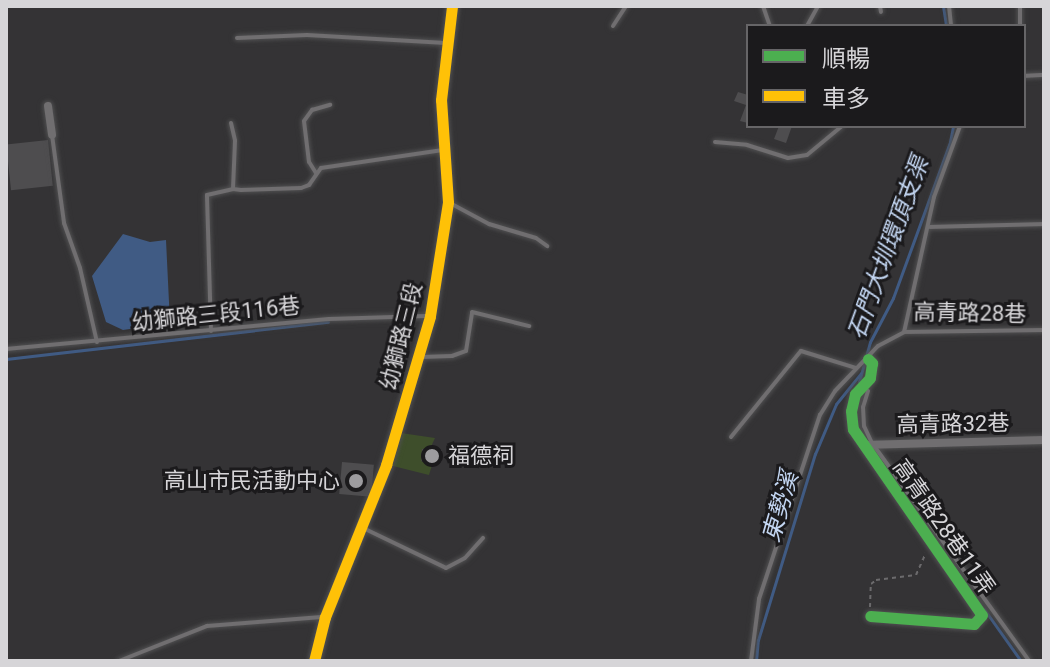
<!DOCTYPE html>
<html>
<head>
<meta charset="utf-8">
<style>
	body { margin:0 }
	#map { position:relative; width:1050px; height:667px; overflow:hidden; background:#343335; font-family:Roboto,"Noto Sans TC",sans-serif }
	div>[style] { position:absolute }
	.green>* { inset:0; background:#3e4e2b }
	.water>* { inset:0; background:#405b84 }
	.stream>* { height:3px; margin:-1.5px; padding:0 1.5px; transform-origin:1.5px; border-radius:1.5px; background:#405b84 }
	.building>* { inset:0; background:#4e4d4f; transform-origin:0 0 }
	.path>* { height:2px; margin-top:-1px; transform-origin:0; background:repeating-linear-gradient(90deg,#6b6a6c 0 4px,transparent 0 8px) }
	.roads { filter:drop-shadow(0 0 2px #505051) drop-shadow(0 0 2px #505051) }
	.lane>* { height:4px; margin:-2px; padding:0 2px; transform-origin:2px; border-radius:2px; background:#706e70 }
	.street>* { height:8px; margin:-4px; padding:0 4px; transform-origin:4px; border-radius:4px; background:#706e70 }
	.fast>* { height:11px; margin:-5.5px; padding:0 5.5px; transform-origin:5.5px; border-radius:5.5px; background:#4caf50 }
	.slow>* { height:11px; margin:-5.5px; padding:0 5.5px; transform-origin:5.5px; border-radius:5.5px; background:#ffc107 }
	.dots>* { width:22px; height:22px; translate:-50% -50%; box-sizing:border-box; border:4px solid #1b1a1c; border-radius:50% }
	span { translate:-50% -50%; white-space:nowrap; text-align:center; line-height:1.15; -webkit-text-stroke:6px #1b1a1c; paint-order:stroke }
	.street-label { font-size:22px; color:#d6d5d8 }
	.poi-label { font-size:22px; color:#d6d5d8 }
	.left { translate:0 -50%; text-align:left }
	.right { translate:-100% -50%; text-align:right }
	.water-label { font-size:24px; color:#c3d6f2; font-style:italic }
	.frame { position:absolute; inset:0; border:8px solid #d6d5d8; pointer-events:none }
	.legend { position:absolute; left:746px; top:24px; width:280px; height:104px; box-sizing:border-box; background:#1b1a1c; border:2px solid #666567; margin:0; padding:10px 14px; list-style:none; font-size:24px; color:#d6d5d8 }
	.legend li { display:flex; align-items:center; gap:16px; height:40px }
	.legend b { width:40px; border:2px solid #666567 }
</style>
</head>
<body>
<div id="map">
	<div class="green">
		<div style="clip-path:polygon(401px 433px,435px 438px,430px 449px,422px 449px,422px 462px,433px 462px,429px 475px,393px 466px)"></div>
	</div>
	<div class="water">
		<div style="clip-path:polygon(123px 234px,150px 242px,166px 240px,170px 323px,123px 330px,106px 322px,92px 276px)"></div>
	</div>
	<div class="stream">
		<div style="left:943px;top:6px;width:20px;rotate:81deg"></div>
		<div style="left:6px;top:359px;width:324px;rotate:-6.6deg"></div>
		<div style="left:859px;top:382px;width:41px;rotate:-74.6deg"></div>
		<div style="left:870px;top:342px;width:50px;rotate:-62.4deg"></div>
		<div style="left:893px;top:298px;width:166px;rotate:-69.9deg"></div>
		<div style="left:950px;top:142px;width:16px;rotate:-79deg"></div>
		<div style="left:984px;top:609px;width:64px;rotate:54.6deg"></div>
		<div style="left:756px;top:661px;width:21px;rotate:-85deg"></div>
		<div style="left:758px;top:640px;width:195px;rotate:-73deg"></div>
		<div style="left:815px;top:454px;width:54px;rotate:-67.2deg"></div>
		<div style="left:836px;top:404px;width:40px;rotate:-51deg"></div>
	</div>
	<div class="building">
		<div style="clip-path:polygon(738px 92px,748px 95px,748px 123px,740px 121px,746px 105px,734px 101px)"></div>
		<div style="clip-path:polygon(779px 126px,792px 126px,786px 143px,774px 139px)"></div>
		<div style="left:48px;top:140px;width:46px;height:42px;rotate:84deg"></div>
		<div style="left:422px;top:449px;width:20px;height:12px;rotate:3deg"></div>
		<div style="left:342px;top:462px;width:32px;height:32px;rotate:5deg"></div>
	</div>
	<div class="path">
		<div style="left:870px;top:607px;width:23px;rotate:-88deg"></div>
		<div style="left:871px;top:584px;width:6px;rotate:-39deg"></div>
		<div style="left:876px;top:580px;width:40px;rotate:-7.1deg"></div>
		<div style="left:916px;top:575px;width:24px;rotate:-66deg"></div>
	</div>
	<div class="roads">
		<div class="lane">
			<div style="left:763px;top:6px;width:21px;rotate:71deg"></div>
			<div style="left:880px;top:6px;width:6px;rotate:81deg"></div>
			<div style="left:949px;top:6px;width:20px;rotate:84deg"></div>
			<div style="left:613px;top:26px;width:24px;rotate:-57deg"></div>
			<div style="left:807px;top:26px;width:23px;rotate:-61deg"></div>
			<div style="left:1020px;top:26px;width:20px;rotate:-90deg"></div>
			<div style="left:237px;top:38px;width:70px;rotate:-2.5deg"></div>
			<div style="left:307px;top:35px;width:139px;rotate:3.3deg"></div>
			<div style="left:1024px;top:76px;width:20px;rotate:-3deg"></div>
			<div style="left:231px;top:123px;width:18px;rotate:77deg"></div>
			<div style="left:235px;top:141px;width:48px;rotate:92.4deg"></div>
			<div style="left:233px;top:189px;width:8px;rotate:7deg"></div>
			<div style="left:241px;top:190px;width:60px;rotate:-1.9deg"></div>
			<div style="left:301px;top:188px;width:9px;rotate:-21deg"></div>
			<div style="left:309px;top:185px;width:21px;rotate:-55deg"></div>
			<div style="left:321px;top:168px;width:123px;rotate:-8.4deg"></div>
			<div style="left:960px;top:126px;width:76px;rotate:110.1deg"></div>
			<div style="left:934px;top:197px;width:138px;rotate:102.5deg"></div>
			<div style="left:904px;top:332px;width:140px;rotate:-0.8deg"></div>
			<div style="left:52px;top:135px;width:89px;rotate:82.2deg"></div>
			<div style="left:64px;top:223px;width:48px;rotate:70.4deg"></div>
			<div style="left:80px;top:268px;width:76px;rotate:77.1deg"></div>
			<div style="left:715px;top:142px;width:32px;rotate:5deg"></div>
			<div style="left:747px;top:145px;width:43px;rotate:17.6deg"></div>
			<div style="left:788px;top:158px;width:19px;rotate:-9deg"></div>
			<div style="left:807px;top:155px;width:45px;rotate:-39.6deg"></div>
			<div style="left:316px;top:173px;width:13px;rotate:-122deg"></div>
			<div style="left:309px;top:162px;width:41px;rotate:-97deg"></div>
			<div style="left:304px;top:121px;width:14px;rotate:-54deg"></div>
			<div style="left:312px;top:110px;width:19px;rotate:-16deg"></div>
			<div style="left:448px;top:202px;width:47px;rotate:28.2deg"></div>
			<div style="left:489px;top:224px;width:49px;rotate:16.6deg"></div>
			<div style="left:536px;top:238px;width:14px;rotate:36deg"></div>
			<div style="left:930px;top:227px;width:114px;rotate:-1.5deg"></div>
			<div style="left:211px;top:331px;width:136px;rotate:-91.7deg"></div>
			<div style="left:207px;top:195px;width:27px;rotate:-13deg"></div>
			<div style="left:6px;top:349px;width:324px;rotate:-5.3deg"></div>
			<div style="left:329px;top:319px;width:97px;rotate:-1.8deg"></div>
			<div style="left:421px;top:357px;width:31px;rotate:-2deg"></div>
			<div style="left:452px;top:356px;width:15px;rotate:-20deg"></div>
			<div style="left:466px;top:351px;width:39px;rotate:-81deg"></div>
			<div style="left:472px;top:312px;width:59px;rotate:13.8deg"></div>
			<div style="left:868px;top:391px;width:17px;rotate:107deg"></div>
			<div style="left:863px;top:407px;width:19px;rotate:87deg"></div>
			<div style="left:864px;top:426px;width:19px;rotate:65deg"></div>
			<div style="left:872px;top:443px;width:269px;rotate:54.2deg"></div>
			<div style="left:731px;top:437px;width:111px;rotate:-50.9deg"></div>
			<div style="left:801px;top:351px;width:58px;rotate:17.2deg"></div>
			<div style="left:363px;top:528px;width:92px;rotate:25.7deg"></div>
			<div style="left:446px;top:568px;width:21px;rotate:-28deg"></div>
			<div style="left:465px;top:558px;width:27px;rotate:-48deg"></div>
			<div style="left:119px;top:661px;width:95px;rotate:-21.7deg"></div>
			<div style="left:207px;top:626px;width:115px;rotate:-4.5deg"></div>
			<div style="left:751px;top:661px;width:63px;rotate:-82.6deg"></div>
			<div style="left:759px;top:599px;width:194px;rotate:-71.7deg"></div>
			<div style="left:820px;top:415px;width:28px;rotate:-58deg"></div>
			<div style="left:835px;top:391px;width:62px;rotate:-46.3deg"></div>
			<div style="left:878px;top:346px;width:30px;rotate:-28deg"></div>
		</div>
		<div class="street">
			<div style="left:48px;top:106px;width:29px;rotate:82deg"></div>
			<div style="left:863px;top:445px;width:181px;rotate:-1.6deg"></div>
		</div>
		<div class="fast">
			<div style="left:868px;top:359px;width:6px;rotate:45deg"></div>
			<div style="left:872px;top:363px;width:15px;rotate:98deg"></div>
			<div style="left:870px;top:378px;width:22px;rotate:133deg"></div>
			<div style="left:855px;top:394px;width:17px;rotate:103deg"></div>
			<div style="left:851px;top:411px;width:18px;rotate:84deg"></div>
			<div style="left:853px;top:429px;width:226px;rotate:55.3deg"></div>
			<div style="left:982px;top:615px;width:12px;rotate:132deg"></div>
			<div style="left:974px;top:624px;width:104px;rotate:-175.6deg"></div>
		</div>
		<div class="slow">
			<div style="left:314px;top:661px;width:45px;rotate:-76deg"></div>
			<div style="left:325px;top:617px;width:164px;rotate:-68.1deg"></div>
			<div style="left:386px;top:465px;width:155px;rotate:-73.5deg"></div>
			<div style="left:430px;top:316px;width:115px;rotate:-81deg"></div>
			<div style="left:448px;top:202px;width:102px;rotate:-93.9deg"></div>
			<div style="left:441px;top:100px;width:95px;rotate:-83.3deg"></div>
		</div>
	</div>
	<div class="dots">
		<div style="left:432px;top:456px;background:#9d9c9f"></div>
		<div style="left:356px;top:481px;background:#9d9c9f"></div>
	</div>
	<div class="street-label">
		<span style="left:970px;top:313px;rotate:1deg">高青路28巷</span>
		<span style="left:216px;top:314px;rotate:-6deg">幼獅路三段116巷</span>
		<span style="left:401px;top:336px;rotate:-76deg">幼獅路三段</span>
		<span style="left:953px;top:424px;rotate:-1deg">高青路32巷</span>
		<span style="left:944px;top:527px;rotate:55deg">高青路28巷11弄</span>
	</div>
	<div class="poi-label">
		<span class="left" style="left:448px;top:456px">福德祠</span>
		<span class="right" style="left:340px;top:481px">高山市民活動中心</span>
	</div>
	<div class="water-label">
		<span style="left:889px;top:248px;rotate:-70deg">石門大圳環頂支渠</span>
		<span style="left:781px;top:507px;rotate:-74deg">東勢溪</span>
	</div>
	<div class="frame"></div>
	<ul class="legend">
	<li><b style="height:10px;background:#4caf50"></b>順暢</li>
	<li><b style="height:10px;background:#ffc107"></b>車多</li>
	</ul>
</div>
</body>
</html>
